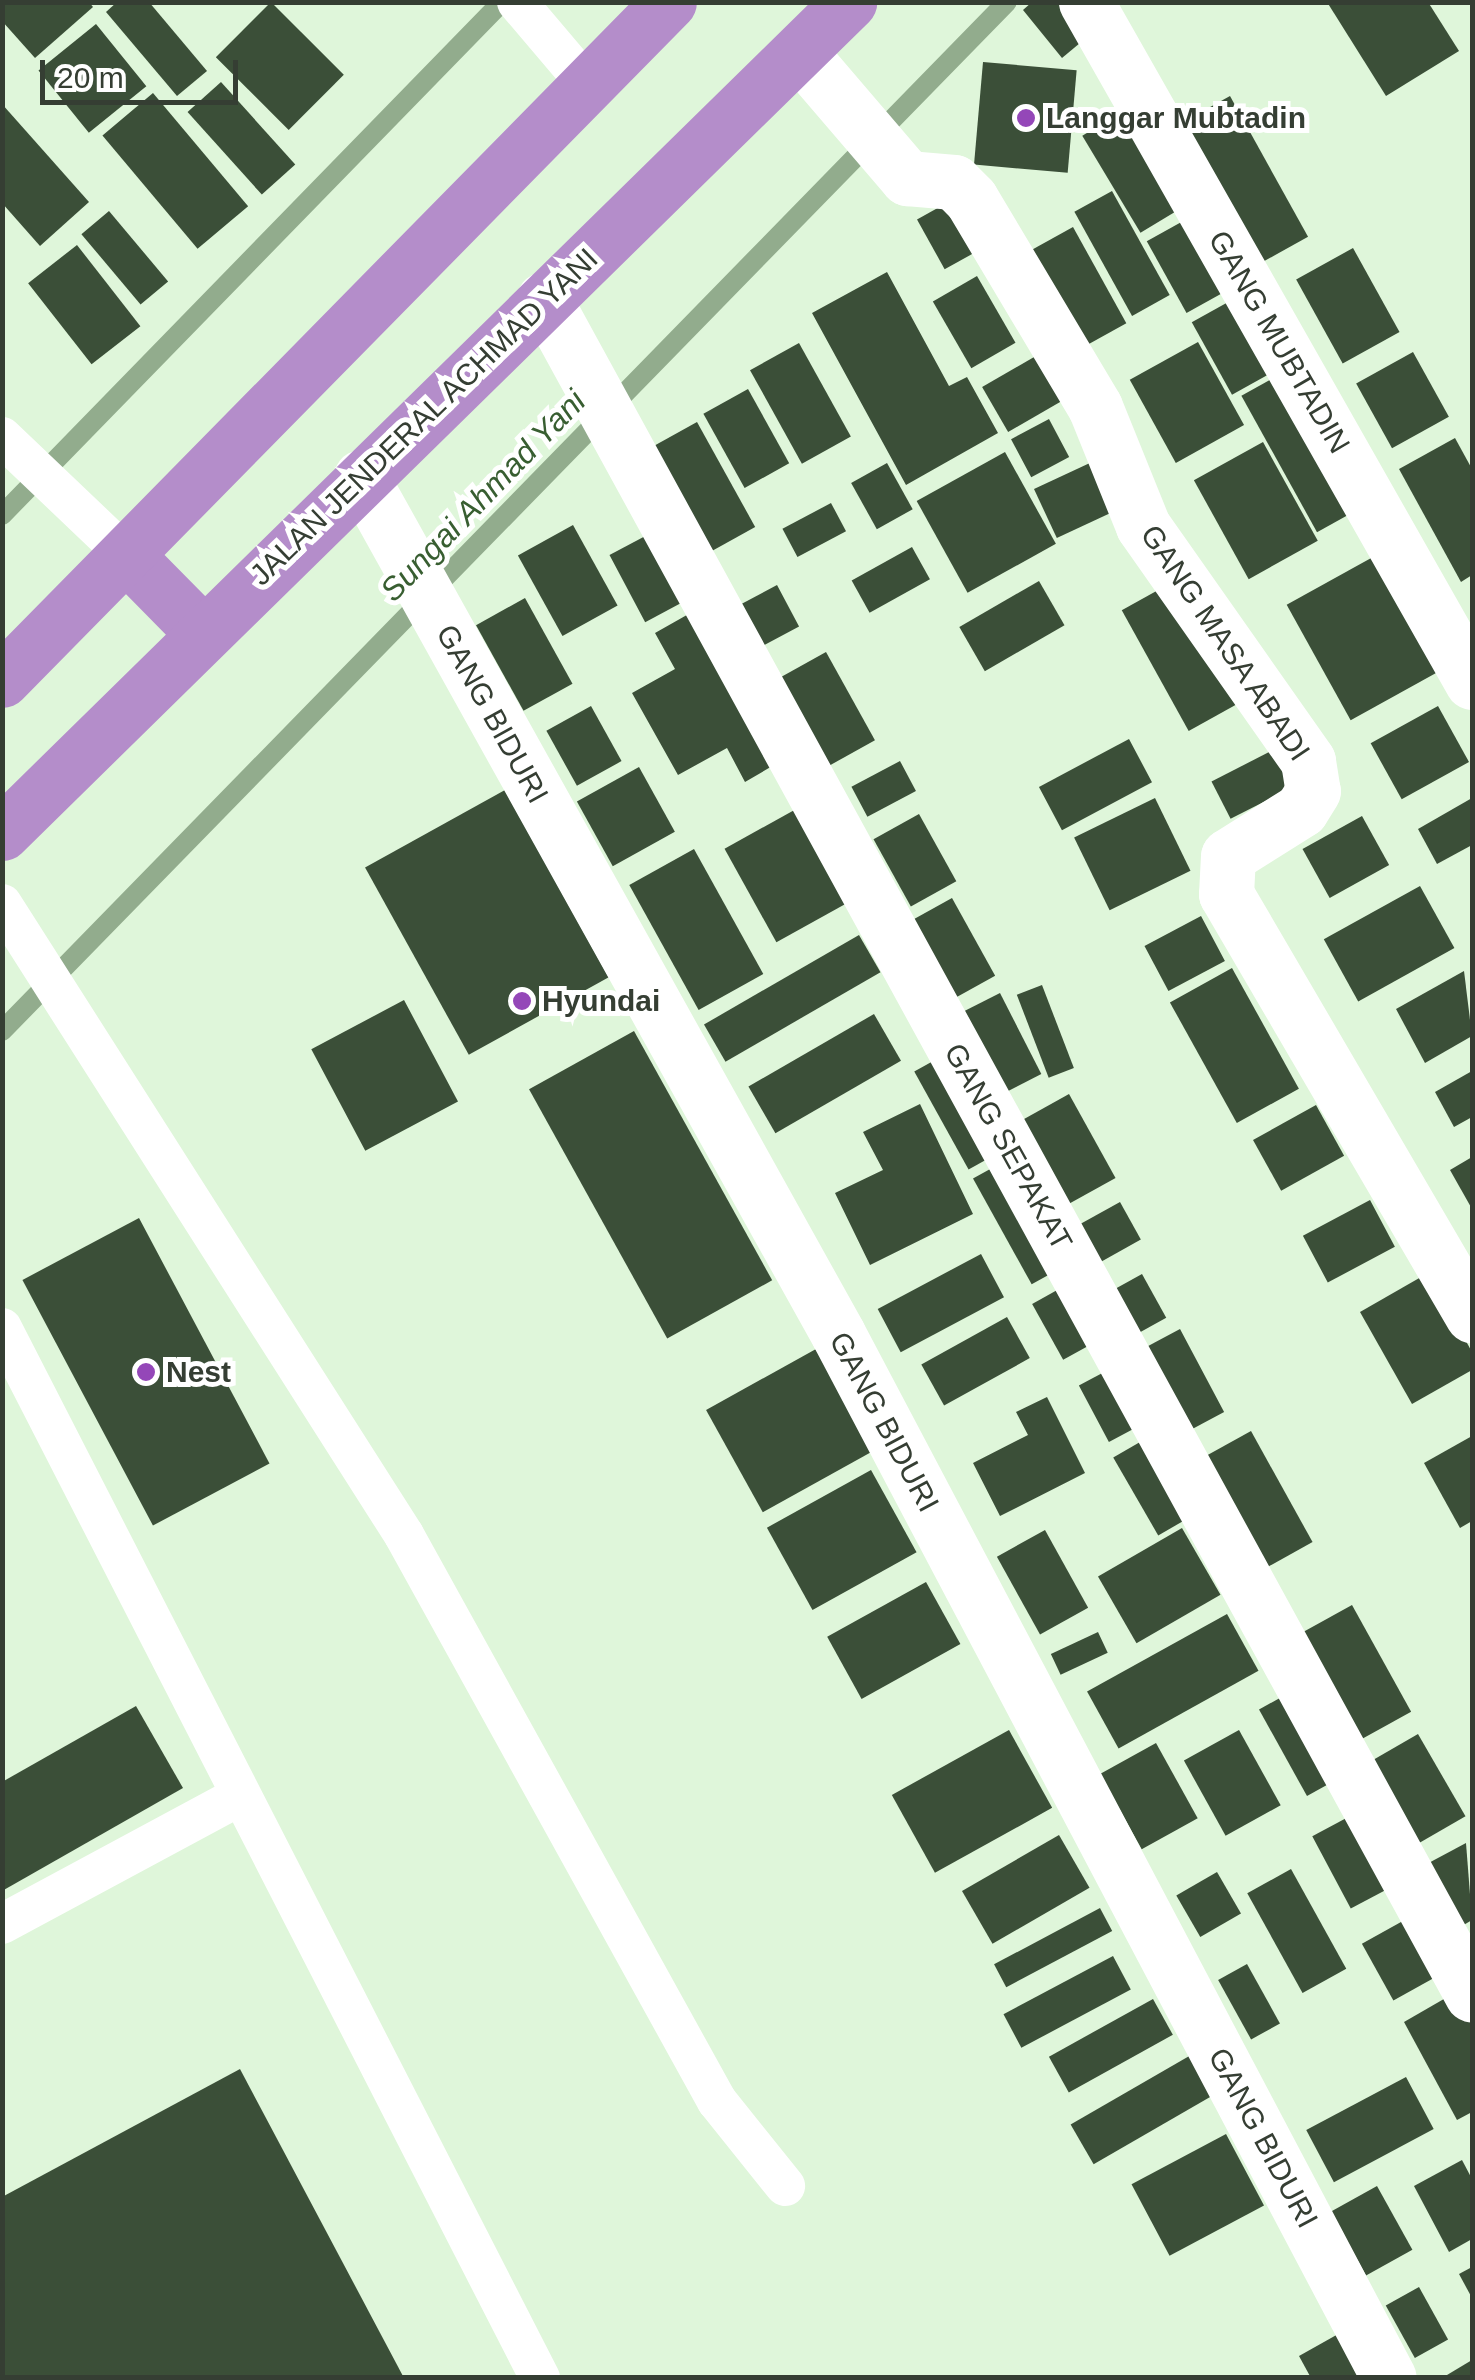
<!DOCTYPE html>
<html>
<head>
<meta charset="utf-8">
<style>
	body { margin:0 }
	#map { position:relative; width:1475px; height:2380px; overflow:hidden; background:#dff6da; font-family:Arial,sans-serif }
	div>[style] { position:absolute }
	.stream>* { height:20px; margin:-10px; padding:0 10px; transform-origin:10px; border-radius:10px; background:#92ac8d }
	.building>* { inset:0; background:#3b4f38; transform-origin:0 0 }
	.lane>* { height:40px; margin:-20px; padding:0 20px; transform-origin:20px; border-radius:20px; background:#fff }
	.street>* { height:55px; margin:-27.5px; padding:0 27.5px; transform-origin:27.5px; border-radius:27.5px; background:#fff }
	.highway>* { height:55px; margin:-27.5px; padding:0 27.5px; transform-origin:27.5px; border-radius:27.5px; background:#b48dca }
	.dots>* { width:28px; height:28px; translate:-50% -50%; box-sizing:border-box; border:5px solid #fff; border-radius:50% }
	span { translate:-50% -50%; white-space:nowrap; text-align:center; line-height:1.15; -webkit-text-stroke:10px #fff; paint-order:stroke }
	.poi-label { font-size:30px; color:#353e33; font-weight:700 }
	.left { translate:0 -50%; text-align:left }
	.street-label { font-size:30px; color:#353e33 }
	.water-label { font-size:32px; color:#385e31; font-style:italic }
	.frame { position:absolute; inset:0; border:5px solid #353e33; pointer-events:none }
	.scale { position:absolute; left:40px; top:60px; width:198px; height:45px; box-sizing:border-box; border:5px solid #353e33; border-top:0; padding-left:12px; font-size:30px; line-height:35px; white-space:nowrap; color:#353e33; -webkit-text-stroke:8px #fff; paint-order:stroke }
</style>
</head>
<body>
<div id="map">
	<div class="stream">
		<div style="left:2px;top:515px;width:716px;rotate:-45.74deg"></div>
		<div style="left:2px;top:1031px;width:1438px;rotate:-45.68deg"></div>
	</div>
	<div class="building">
		<div style="clip-path:polygon(2px 2px,89px 2px,93px 7px,35px 58px,2px 21px)"></div>
		<div style="clip-path:polygon(117px 2px,149px 2px,207px 71px,177px 96px,106px 12px)"></div>
		<div style="left:271px;top:2px;width:103px;height:78px;rotate:45deg"></div>
		<div style="clip-path:polygon(1032px 2px,1057px 2px,1086px 38px,1062px 58px,1023px 10px)"></div>
		<div style="clip-path:polygon(1327px 2px,1428px 2px,1459px 51px,1386px 96px)"></div>
		<div style="left:96px;top:24px;width:80px;height:74px;rotate:51deg"></div>
		<div style="left:983px;top:62px;width:94px;height:103px;rotate:5deg"></div>
		<div style="left:221px;top:82px;width:111px;height:45px;rotate:48deg"></div>
		<div style="left:153px;top:93px;width:148px;height:66px;rotate:50deg"></div>
		<div style="left:1230px;top:96px;width:161px;height:68px;rotate:61deg"></div>
		<div style="clip-path:polygon(2px 104px,89px 202px,40px 246px,2px 203px)"></div>
		<div style="left:1132px;top:106px;width:113px;height:58px;rotate:59deg"></div>
		<div style="left:1112px;top:191px;width:119px;height:43px;rotate:61deg"></div>
		<div style="left:952px;top:200px;width:57px;height:40px;rotate:61deg"></div>
		<div style="left:109px;top:211px;width:92px;height:36px;rotate:50deg"></div>
		<div style="left:1194px;top:215px;width:82px;height:54px;rotate:61deg"></div>
		<div style="left:1073px;top:227px;width:110px;height:49px;rotate:61deg"></div>
		<div style="left:77px;top:245px;width:103px;height:62px;rotate:52deg"></div>
		<div style="left:1353px;top:248px;width:96px;height:65px;rotate:61deg"></div>
		<div style="clip-path:polygon(887px 272px,949px 386px,967px 377px,998px 433px,906px 485px,812px 313px)"></div>
		<div style="left:977px;top:276px;width:77px;height:51px;rotate:60deg"></div>
		<div style="left:1239px;top:296px;width:83px;height:54px;rotate:61deg"></div>
		<div style="left:1198px;top:342px;width:95px;height:78px;rotate:61deg"></div>
		<div style="left:799px;top:343px;width:107px;height:56px;rotate:61deg"></div>
		<div style="left:1413px;top:352px;width:74px;height:65px;rotate:61deg"></div>
		<div style="left:1041px;top:353px;width:52px;height:68px;rotate:60deg"></div>
		<div style="left:1286px;top:371px;width:156px;height:51px;rotate:61deg"></div>
		<div style="left:748px;top:389px;width:85px;height:51px;rotate:61deg"></div>
		<div style="left:1049px;top:419px;width:43px;height:43px;rotate:62deg"></div>
		<div style="left:697px;top:422px;width:120px;height:68px;rotate:61deg"></div>
		<div style="clip-path:polygon(1455px 438px,1472px 469px,1472px 575px,1461px 582px,1399px 469px)"></div>
		<div style="left:1263px;top:442px;width:113px;height:79px;rotate:61deg"></div>
		<div style="left:1005px;top:452px;width:105px;height:101px;rotate:61deg"></div>
		<div style="left:1092px;top:462px;width:54px;height:64px;rotate:65deg"></div>
		<div style="left:887px;top:463px;width:53px;height:41px;rotate:61deg"></div>
		<div style="left:831px;top:503px;width:32px;height:55px;rotate:62deg"></div>
		<div style="left:573px;top:525px;width:92px;height:63px;rotate:61deg"></div>
		<div style="left:651px;top:533px;width:76px;height:47px;rotate:62deg"></div>
		<div style="left:912px;top:547px;width:37px;height:69px;rotate:61deg"></div>
		<div style="left:1382px;top:552px;width:132px;height:109px;rotate:61deg"></div>
		<div style="left:1039px;top:581px;width:51px;height:92px;rotate:60deg"></div>
		<div style="left:1169px;top:584px;width:138px;height:54px;rotate:61deg"></div>
		<div style="left:777px;top:585px;width:47px;height:43px;rotate:62deg"></div>
		<div style="left:525px;top:598px;width:98px;height:56px;rotate:61deg"></div>
		<div style="clip-path:polygon(701px 607px,786px 758px,745px 782px,727px 748px,678px 775px,632px 693px,675px 669px,655px 633px)"></div>
		<div style="left:826px;top:652px;width:101px;height:56px;rotate:61deg"></div>
		<div style="left:591px;top:706px;width:63px;height:51px;rotate:61deg"></div>
		<div style="left:1438px;top:706px;width:64px;height:77px;rotate:61deg"></div>
		<div style="left:1129px;top:739px;width:49px;height:102px;rotate:62deg"></div>
		<div style="left:1281px;top:746px;width:42px;height:78px;rotate:63deg"></div>
		<div style="left:900px;top:761px;width:34px;height:55px;rotate:62deg"></div>
		<div style="left:639px;top:767px;width:74px;height:71px;rotate:61deg"></div>
		<div style="left:505px;top:790px;width:214px;height:160px;rotate:61deg"></div>
		<div style="left:1155px;top:798px;width:81px;height:90px;rotate:64deg"></div>
		<div style="clip-path:polygon(1472px 798px,1472px 845px,1437px 864px,1418px 829px)"></div>
		<div style="left:798px;top:808px;width:107px;height:84px;rotate:61deg"></div>
		<div style="left:919px;top:814px;width:77px;height:52px;rotate:61deg"></div>
		<div style="left:1362px;top:816px;width:56px;height:68px;rotate:61deg"></div>
		<div style="left:694px;top:849px;width:143px;height:74px;rotate:61deg"></div>
		<div style="left:1420px;top:886px;width:71px;height:110px;rotate:61deg"></div>
		<div style="left:952px;top:898px;width:89px;height:51px;rotate:61deg"></div>
		<div style="left:1201px;top:916px;width:51px;height:64px;rotate:62deg"></div>
		<div style="left:859px;top:935px;width:43px;height:179px;rotate:60deg"></div>
		<div style="left:1232px;top:968px;width:138px;height:71px;rotate:61deg"></div>
		<div style="clip-path:polygon(1464px 971px,1472px 1036px,1425px 1063px,1396px 1009px)"></div>
		<div style="left:1042px;top:985px;width:89px;height:27px;rotate:69deg"></div>
		<div style="left:1000px;top:993px;width:91px;height:41px;rotate:63deg"></div>
		<div style="left:404px;top:1000px;width:115px;height:105px;rotate:62deg"></div>
		<div style="left:874px;top:1014px;width:54px;height:145px;rotate:60deg"></div>
		<div style="left:634px;top:1031px;width:285px;height:120px;rotate:61deg"></div>
		<div style="left:944px;top:1055px;width:112px;height:34px;rotate:61deg"></div>
		<div style="clip-path:polygon(1472px 1071px,1472px 1117px,1454px 1127px,1435px 1092px)"></div>
		<div style="left:1069px;top:1094px;width:96px;height:64px;rotate:61deg"></div>
		<div style="clip-path:polygon(920px 1104px,973px 1214px,870px 1265px,835px 1193px,883px 1170px,863px 1132px)"></div>
		<div style="left:1316px;top:1105px;width:58px;height:72px;rotate:61deg"></div>
		<div style="clip-path:polygon(1472px 1157px,1472px 1209px,1450px 1170px)"></div>
		<div style="left:1001px;top:1163px;width:121px;height:32px;rotate:61deg"></div>
		<div style="left:1370px;top:1200px;width:53px;height:76px;rotate:62deg"></div>
		<div style="left:1120px;top:1202px;width:43px;height:48px;rotate:61deg"></div>
		<div style="left:139px;top:1218px;width:278px;height:132px;rotate:62deg"></div>
		<div style="left:981px;top:1254px;width:49px;height:117px;rotate:62deg"></div>
		<div style="clip-path:polygon(1428px 1273px,1472px 1352px,1472px 1370px,1412px 1404px,1360px 1312px)"></div>
		<div style="left:1142px;top:1274px;width:50px;height:32px;rotate:61deg"></div>
		<div style="left:1068px;top:1284px;width:64px;height:41px;rotate:61deg"></div>
		<div style="left:1007px;top:1317px;width:47px;height:98px;rotate:61deg"></div>
		<div style="left:1180px;top:1329px;width:94px;height:44px;rotate:62deg"></div>
		<div style="left:825px;top:1344px;width:117px;height:136px;rotate:61deg"></div>
		<div style="left:1108px;top:1370px;width:64px;height:33px;rotate:62deg"></div>
		<div style="clip-path:polygon(1047px 1397px,1085px 1473px,1000px 1516px,973px 1463px,1028px 1435px,1016px 1412px)"></div>
		<div style="left:1251px;top:1431px;width:127px;height:64px;rotate:61deg"></div>
		<div style="clip-path:polygon(1472px 1436px,1472px 1521px,1460px 1528px,1424px 1463px)"></div>
		<div style="left:1147px;top:1438px;width:90px;height:39px;rotate:60deg"></div>
		<div style="left:871px;top:1470px;width:94px;height:119px;rotate:61deg"></div>
		<div style="left:1182px;top:1528px;width:77px;height:97px;rotate:60deg"></div>
		<div style="left:1045px;top:1530px;width:89px;height:55px;rotate:61deg"></div>
		<div style="left:926px;top:1582px;width:71px;height:113px;rotate:61deg"></div>
		<div style="left:1352px;top:1605px;width:122px;height:60px;rotate:61deg"></div>
		<div style="left:1227px;top:1614px;width:65px;height:160px;rotate:61deg"></div>
		<div style="left:1098px;top:1632px;width:23px;height:52px;rotate:65deg"></div>
		<div style="left:1287px;top:1694px;width:99px;height:32px;rotate:61deg"></div>
		<div style="clip-path:polygon(136px 1706px,183px 1788px,2px 1891px,2px 1782px)"></div>
		<div style="left:1009px;top:1730px;width:89px;height:134px;rotate:61deg"></div>
		<div style="left:1239px;top:1730px;width:86px;height:63px;rotate:61deg"></div>
		<div style="left:1418px;top:1734px;width:95px;height:60px;rotate:60deg"></div>
		<div style="left:1156px;top:1743px;width:86px;height:64px;rotate:61deg"></div>
		<div style="left:1352px;top:1815px;width:82px;height:45px;rotate:62deg"></div>
		<div style="left:1059px;top:1835px;width:61px;height:112px;rotate:60deg"></div>
		<div style="clip-path:polygon(1466px 1843px,1472px 1920px,1457px 1929px,1423px 1866px)"></div>
		<div style="left:1291px;top:1869px;width:114px;height:50px;rotate:61deg"></div>
		<div style="left:1217px;top:1872px;width:48px;height:47px;rotate:60deg"></div>
		<div style="left:1100px;top:1908px;width:26px;height:120px;rotate:62deg"></div>
		<div style="left:1410px;top:1917px;width:65px;height:55px;rotate:61deg"></div>
		<div style="left:1113px;top:1956px;width:38px;height:124px;rotate:62deg"></div>
		<div style="left:1247px;top:1964px;width:68px;height:33px;rotate:61deg"></div>
		<div style="clip-path:polygon(1456px 1992px,1472px 2023px,1472px 2112px,1457px 2120px,1404px 2022px)"></div>
		<div style="left:1153px;top:1999px;width:41px;height:119px;rotate:61deg"></div>
		<div style="left:1191px;top:2055px;width:46px;height:139px;rotate:60deg"></div>
		<div style="clip-path:polygon(240px 2069px,404px 2378px,2px 2378px,2px 2197px)"></div>
		<div style="left:1406px;top:2077px;width:59px;height:113px;rotate:62deg"></div>
		<div style="left:1226px;top:2134px;width:81px;height:107px;rotate:62deg"></div>
		<div style="clip-path:polygon(1462px 2160px,1472px 2179px,1472px 2239px,1449px 2252px,1414px 2186px)"></div>
		<div style="left:1377px;top:2186px;width:73px;height:53px;rotate:61deg"></div>
		<div style="clip-path:polygon(1472px 2267px,1472px 2298px,1459px 2274px)"></div>
		<div style="left:1419px;top:2287px;width:60px;height:38px;rotate:61deg"></div>
		<div style="clip-path:polygon(1356px 2324px,1385px 2378px,1311px 2378px,1299px 2356px)"></div>
		<div style="clip-path:polygon(1472px 2360px,1472px 2378px,1442px 2378px)"></div>
	</div>
	<div class="lane">
		<div style="left:517px;top:2px;width:111px;rotate:49.7deg"></div>
		<div style="left:2px;top:437px;width:171px;rotate:43.6deg"></div>
		<div style="left:2px;top:904px;width:748px;rotate:57.5deg"></div>
		<div style="left:404px;top:1535px;width:647px;rotate:61.06deg"></div>
		<div style="left:717px;top:2101px;width:109px;rotate:51.3deg"></div>
		<div style="left:2px;top:1328px;width:1180px;rotate:62.87deg"></div>
		<div style="left:2px;top:1924px;width:268px;rotate:-28.3deg"></div>
	</div>
	<div class="street">
		<div style="left:1086px;top:2px;width:782px;rotate:60.42deg"></div>
		<div style="left:800px;top:53px;width:165px;rotate:49.4deg"></div>
		<div style="left:907px;top:178px;width:47px;rotate:4.9deg"></div>
		<div style="left:954px;top:182px;width:24px;rotate:45deg"></div>
		<div style="left:971px;top:199px;width:242px;rotate:59.2deg"></div>
		<div style="left:1095px;top:407px;width:128px;rotate:68deg"></div>
		<div style="left:1143px;top:526px;width:287px;rotate:54.9deg"></div>
		<div style="left:1308px;top:761px;width:30px;rotate:81deg"></div>
		<div style="left:1313px;top:791px;width:22px;rotate:122deg"></div>
		<div style="left:1301px;top:810px;width:86px;rotate:147.8deg"></div>
		<div style="left:1228px;top:856px;width:38px;rotate:93deg"></div>
		<div style="left:1226px;top:894px;width:488px;rotate:59.7deg"></div>
		<div style="left:544px;top:299px;width:1933px;rotate:61.31deg"></div>
		<div style="left:361px;top:477px;width:981px;rotate:60.9deg"></div>
		<div style="left:838px;top:1334px;width:1180px;rotate:62.18deg"></div>
	</div>
	<div class="highway">
		<div style="left:126px;top:555px;width:110px;rotate:45.4deg"></div>
		<div style="left:2px;top:680px;width:951px;rotate:-45.47deg"></div>
		<div style="left:2px;top:833px;width:1187px;rotate:-44.45deg"></div>
	</div>
	<div class="dots">
		<div style="left:1026px;top:118px;background:#9447b8"></div>
		<div style="left:522px;top:1001px;background:#9447b8"></div>
		<div style="left:146px;top:1372px;background:#9447b8"></div>
	</div>
	<div class="poi-label">
		<span class="left" style="left:1046px;top:118px">Langgar Mubtadin</span>
		<span class="left" style="left:542px;top:1001px">Hyundai</span>
		<span class="left" style="left:166px;top:1372px">Nest</span>
	</div>
	<div class="street-label">
		<span style="left:1279px;top:342px;rotate:60deg">GANG MUBTADIN</span>
		<span style="left:424px;top:417px;rotate:-44deg">JALAN JENDERAL ACHMAD YANI</span>
		<span style="left:1225px;top:643px;rotate:56deg">GANG MASA ABADI</span>
		<span style="left:492px;top:714px;rotate:61deg">GANG BIDURI</span>
		<span style="left:1008px;top:1147px;rotate:61deg">GANG SEPAKAT</span>
		<span style="left:884px;top:1422px;rotate:62deg">GANG BIDURI</span>
		<span style="left:1263px;top:2138px;rotate:62deg">GANG BIDURI</span>
	</div>
	<div class="water-label">
		<span style="left:483px;top:496px;rotate:-46deg">Sungai Ahmad Yani</span>
	</div>
	<div class="frame"></div>
	<div class="scale">20 m</div>
</div>
</body>
</html>
